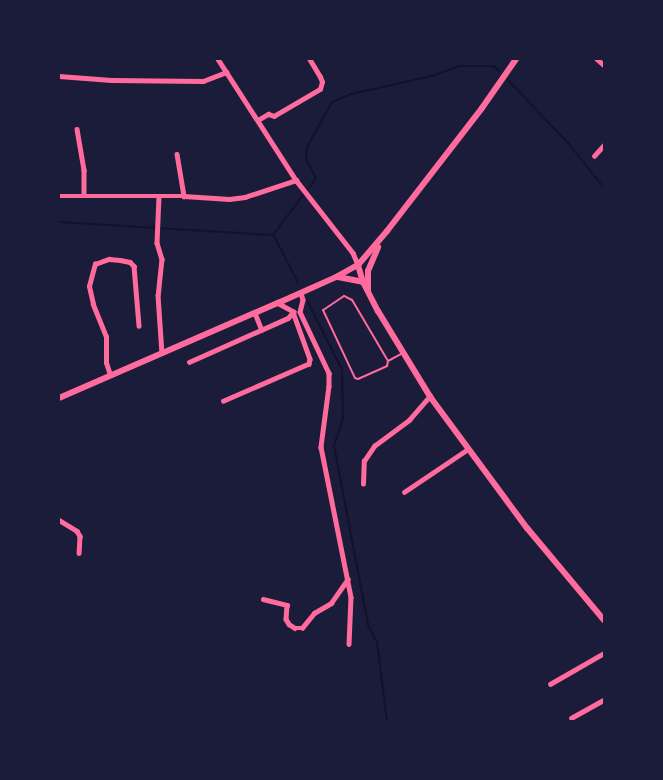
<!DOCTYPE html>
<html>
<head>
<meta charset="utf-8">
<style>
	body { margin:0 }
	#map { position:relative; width:663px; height:780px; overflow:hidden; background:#1b1b3a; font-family:Signika,sans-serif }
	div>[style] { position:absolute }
	.stream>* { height:2px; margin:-1px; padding:0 1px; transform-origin:1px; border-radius:1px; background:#12122b }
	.service>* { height:2px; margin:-1px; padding:0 1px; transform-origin:1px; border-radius:1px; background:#ff6b9d }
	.minor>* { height:4.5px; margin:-2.25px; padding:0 2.25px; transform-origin:2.25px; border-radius:2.25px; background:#ff6b9d }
	.secondary>* { height:6px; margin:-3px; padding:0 3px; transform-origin:3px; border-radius:3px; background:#ff6b9d }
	span { translate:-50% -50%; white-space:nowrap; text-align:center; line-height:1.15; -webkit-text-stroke:4px #1b1b3a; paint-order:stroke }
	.frame { position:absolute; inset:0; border:60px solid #1b1b3a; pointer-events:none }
</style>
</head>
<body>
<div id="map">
	<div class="stream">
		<div style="left:508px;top:80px;width:88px;rotate:46.4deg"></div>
		<div style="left:569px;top:144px;width:56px;rotate:51.5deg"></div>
		<div style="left:59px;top:222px;width:214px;rotate:3.5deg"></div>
		<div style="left:273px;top:235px;width:71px;rotate:-53deg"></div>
		<div style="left:316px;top:178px;width:21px;rotate:-118deg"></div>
		<div style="left:306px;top:159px;width:12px;rotate:-85deg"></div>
		<div style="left:307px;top:147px;width:51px;rotate:-60.9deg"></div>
		<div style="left:332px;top:102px;width:21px;rotate:-23deg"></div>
		<div style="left:351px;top:94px;width:83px;rotate:-12.5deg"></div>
		<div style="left:432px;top:76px;width:30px;rotate:-20deg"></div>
		<div style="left:460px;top:66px;width:34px"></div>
		<div style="left:494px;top:66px;width:7px;rotate:45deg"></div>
		<div style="left:274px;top:236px;width:53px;rotate:62.9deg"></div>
		<div style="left:307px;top:300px;width:78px;rotate:63.4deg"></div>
		<div style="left:342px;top:370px;width:48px;rotate:88.8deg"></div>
		<div style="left:343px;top:418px;width:29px;rotate:108deg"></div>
		<div style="left:334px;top:446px;width:182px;rotate:79.2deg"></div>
		<div style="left:368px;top:625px;width:19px;rotate:62deg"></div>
		<div style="left:377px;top:642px;width:80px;rotate:82.8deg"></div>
	</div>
	<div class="service">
		<div style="left:388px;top:361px;width:71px;rotate:-120.5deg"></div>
		<div style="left:352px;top:300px;width:9px;rotate:-153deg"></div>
		<div style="left:344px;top:296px;width:25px;rotate:146deg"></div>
		<div style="left:323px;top:310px;width:75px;rotate:64.8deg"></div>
		<div style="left:355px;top:378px;width:3px;rotate:18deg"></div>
		<div style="left:358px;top:379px;width:32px;rotate:-24deg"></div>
		<div style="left:387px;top:366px;width:5px;rotate:-79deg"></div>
		<div style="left:388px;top:361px;width:15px;rotate:-28deg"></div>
	</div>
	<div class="minor">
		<div style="left:218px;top:59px;width:144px;rotate:57.2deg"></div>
		<div style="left:296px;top:180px;width:93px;rotate:52deg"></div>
		<div style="left:353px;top:253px;width:13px;rotate:67deg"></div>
		<div style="left:597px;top:59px;width:9px;rotate:41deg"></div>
		<div style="left:59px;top:76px;width:52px;rotate:4.4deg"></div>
		<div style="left:111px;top:80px;width:92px;rotate:0.6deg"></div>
		<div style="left:203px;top:81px;width:25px;rotate:-21deg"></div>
		<div style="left:258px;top:120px;width:12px;rotate:-31deg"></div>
		<div style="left:268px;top:114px;width:6px;rotate:18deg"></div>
		<div style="left:274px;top:116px;width:53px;rotate:-30.4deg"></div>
		<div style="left:320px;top:89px;width:7px;rotate:-74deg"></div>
		<div style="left:322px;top:82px;width:5px;rotate:-112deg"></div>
		<div style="left:320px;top:77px;width:21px;rotate:-121deg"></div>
		<div style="left:77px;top:129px;width:42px;rotate:80.3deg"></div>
		<div style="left:84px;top:170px;width:25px;rotate:90deg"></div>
		<div style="left:177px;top:154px;width:43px;rotate:80.5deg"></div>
		<div style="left:594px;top:156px;width:15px;rotate:-48deg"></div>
		<div style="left:59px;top:196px;width:125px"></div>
		<div style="left:184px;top:196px;width:45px;rotate:3.8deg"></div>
		<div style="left:229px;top:199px;width:16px;rotate:-7deg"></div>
		<div style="left:245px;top:197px;width:54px;rotate:-18.4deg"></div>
		<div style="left:159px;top:197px;width:46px;rotate:92.5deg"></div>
		<div style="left:157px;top:243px;width:17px;rotate:73deg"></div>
		<div style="left:162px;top:259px;width:36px;rotate:96deg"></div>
		<div style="left:158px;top:295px;width:58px;rotate:86.1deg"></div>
		<div style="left:301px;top:293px;width:7px;rotate:74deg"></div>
		<div style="left:303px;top:300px;width:12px;rotate:104deg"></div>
		<div style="left:300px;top:312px;width:68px;rotate:64.6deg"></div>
		<div style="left:329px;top:373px;width:13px;rotate:90deg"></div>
		<div style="left:329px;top:386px;width:62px;rotate:97.5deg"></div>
		<div style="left:321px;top:447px;width:153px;rotate:78.7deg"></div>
		<div style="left:351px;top:597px;width:47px;rotate:92.4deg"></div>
		<div style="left:278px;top:303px;width:18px;rotate:29deg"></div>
		<div style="left:255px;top:313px;width:18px;rotate:68deg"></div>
		<div style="left:189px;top:362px;width:108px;rotate:-24deg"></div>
		<div style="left:288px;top:318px;width:8px;rotate:-50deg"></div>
		<div style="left:293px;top:312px;width:50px;rotate:70.1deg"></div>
		<div style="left:310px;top:359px;width:5px;rotate:101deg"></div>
		<div style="left:309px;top:364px;width:93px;rotate:156.5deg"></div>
		<div style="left:110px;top:375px;width:13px;rotate:-108deg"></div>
		<div style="left:106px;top:363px;width:26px;rotate:-90deg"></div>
		<div style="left:106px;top:337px;width:35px;rotate:-112deg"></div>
		<div style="left:93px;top:304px;width:18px;rotate:-103deg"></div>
		<div style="left:89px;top:286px;width:23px;rotate:-75deg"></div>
		<div style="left:95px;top:264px;width:15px;rotate:-20deg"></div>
		<div style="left:109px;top:259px;width:11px;rotate:5deg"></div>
		<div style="left:120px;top:260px;width:10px;rotate:11deg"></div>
		<div style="left:130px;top:262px;width:6px;rotate:45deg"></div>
		<div style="left:134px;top:266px;width:60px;rotate:85.2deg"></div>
		<div style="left:363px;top:484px;width:23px;rotate:-88deg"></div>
		<div style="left:364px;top:461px;width:18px;rotate:-56deg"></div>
		<div style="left:374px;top:446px;width:44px;rotate:-36.6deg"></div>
		<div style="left:409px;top:420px;width:32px;rotate:-49deg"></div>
		<div style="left:404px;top:492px;width:77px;rotate:-33.9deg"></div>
		<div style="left:59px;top:520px;width:21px;rotate:31deg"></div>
		<div style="left:77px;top:531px;width:6px;rotate:59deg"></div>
		<div style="left:80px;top:536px;width:17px;rotate:93deg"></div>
		<div style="left:263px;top:599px;width:25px;rotate:14deg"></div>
		<div style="left:287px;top:605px;width:14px;rotate:94deg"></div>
		<div style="left:286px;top:619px;width:6px;rotate:59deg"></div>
		<div style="left:289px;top:624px;width:7px;rotate:34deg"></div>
		<div style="left:295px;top:628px;width:7px"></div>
		<div style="left:302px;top:628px;width:19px;rotate:-51deg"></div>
		<div style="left:314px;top:613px;width:20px;rotate:-30deg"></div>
		<div style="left:331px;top:603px;width:29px;rotate:-55deg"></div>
		<div style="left:550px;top:684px;width:62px;rotate:-29.9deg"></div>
		<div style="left:571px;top:718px;width:38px;rotate:-29deg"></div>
	</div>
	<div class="secondary">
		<div style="left:358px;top:265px;width:18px;rotate:74deg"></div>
		<div style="left:363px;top:282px;width:33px;rotate:63deg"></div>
		<div style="left:378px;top:311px;width:102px;rotate:58.7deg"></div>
		<div style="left:431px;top:398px;width:162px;rotate:53.6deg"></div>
		<div style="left:527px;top:528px;width:120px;rotate:50.1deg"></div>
		<div style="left:338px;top:277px;width:25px;rotate:11deg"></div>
		<div style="left:368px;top:290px;width:19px;rotate:-90deg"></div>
		<div style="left:368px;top:271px;width:26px;rotate:-67deg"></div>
		<div style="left:59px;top:398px;width:239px;rotate:-23.5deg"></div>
		<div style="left:278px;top:303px;width:64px;rotate:-24.1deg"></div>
		<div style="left:336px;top:277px;width:25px;rotate:-29deg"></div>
		<div style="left:358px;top:265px;width:45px;rotate:-49.5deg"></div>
		<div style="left:387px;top:231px;width:155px;rotate:-52.3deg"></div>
		<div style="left:482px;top:108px;width:60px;rotate:-55.2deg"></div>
	</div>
	<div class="frame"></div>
</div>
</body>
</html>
